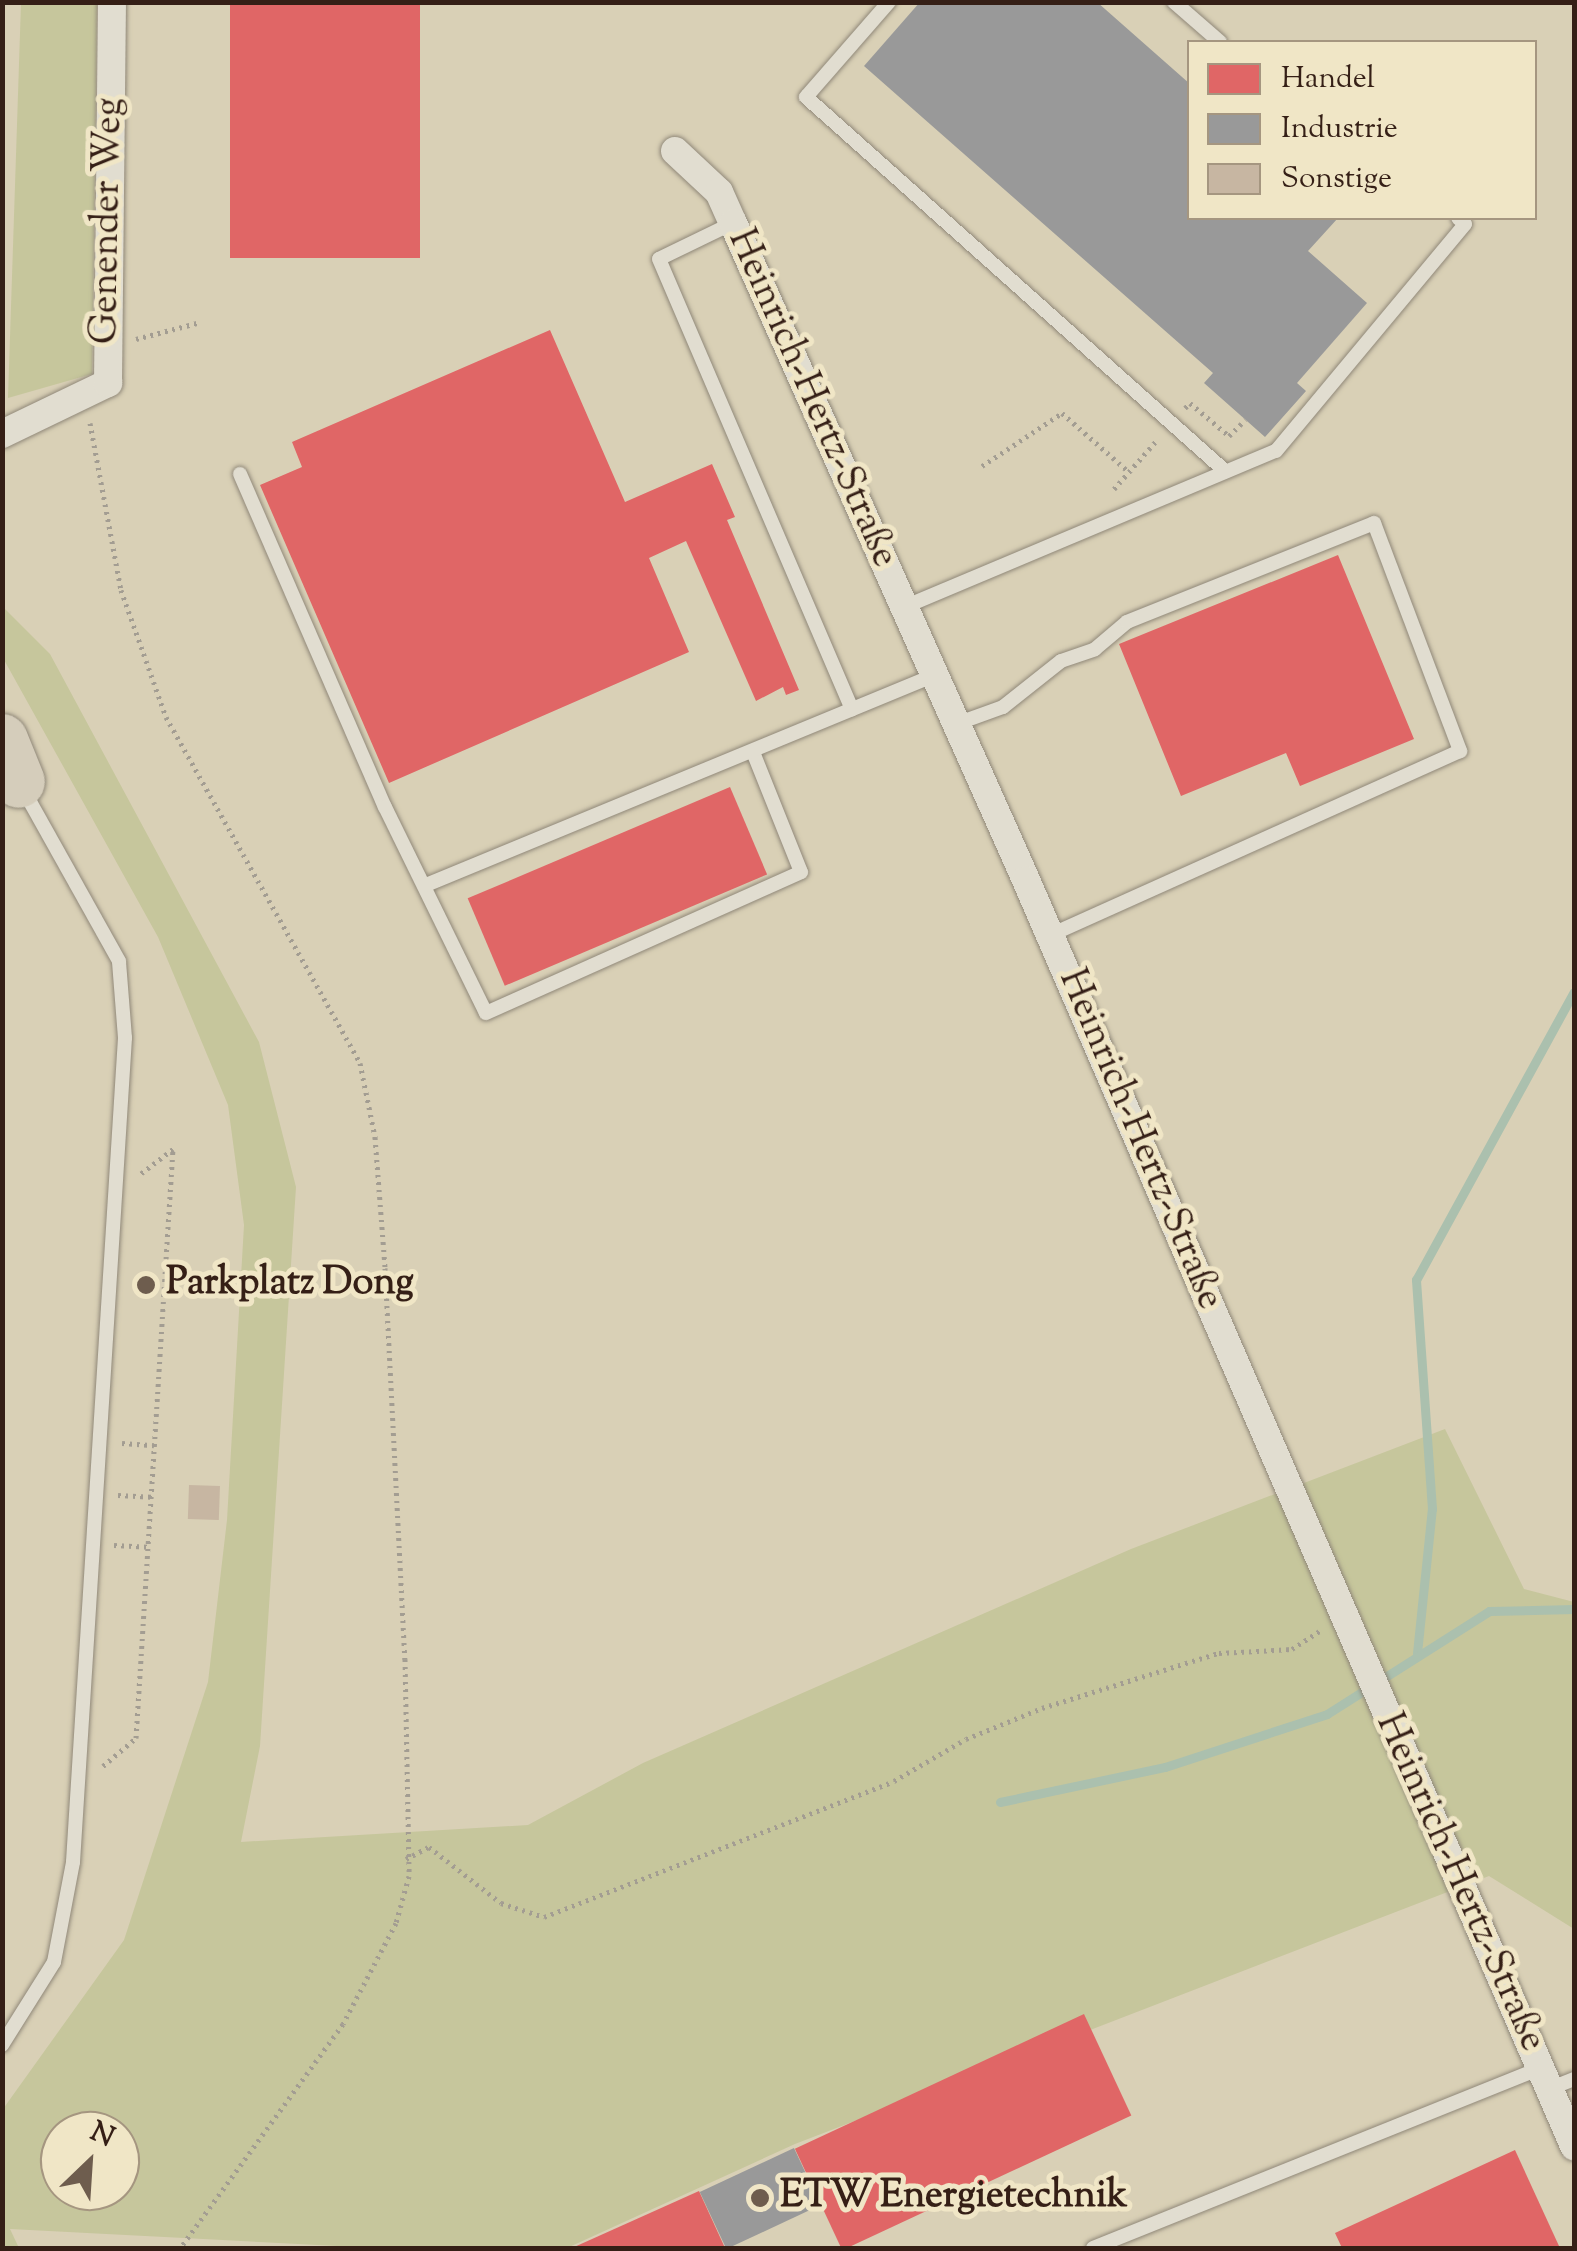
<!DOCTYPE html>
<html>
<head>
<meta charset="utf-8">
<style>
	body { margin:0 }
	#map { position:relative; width:1577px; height:2251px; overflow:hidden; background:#d9d0b6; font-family:"Sorts Mill Goudy",serif }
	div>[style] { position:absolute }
	.green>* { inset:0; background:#c6c69c }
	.shops>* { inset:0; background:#e06666; transform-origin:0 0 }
	.industry>* { inset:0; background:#999; transform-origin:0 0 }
	.stream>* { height:9px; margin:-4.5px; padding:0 4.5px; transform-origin:4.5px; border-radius:4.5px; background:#abc0ae }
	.building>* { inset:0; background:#c7b6a2; transform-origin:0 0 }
	.path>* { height:5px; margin-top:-2.5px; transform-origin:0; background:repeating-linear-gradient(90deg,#a39d92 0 2.5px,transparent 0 7.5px) }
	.roads { filter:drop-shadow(0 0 2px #908879) drop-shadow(0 0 2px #908879) }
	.lane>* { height:14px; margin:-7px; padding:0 7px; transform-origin:7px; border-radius:7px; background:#e1ddd0 }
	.street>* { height:28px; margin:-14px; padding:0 14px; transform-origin:14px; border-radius:14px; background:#e1ddd0 }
	.highway>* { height:52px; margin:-26px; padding:0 26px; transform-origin:26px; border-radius:26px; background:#d5cdbb }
	.dots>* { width:28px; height:28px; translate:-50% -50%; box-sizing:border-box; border:5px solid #f0e6c6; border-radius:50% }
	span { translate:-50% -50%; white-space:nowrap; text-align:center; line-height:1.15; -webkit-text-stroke:10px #f0e6c6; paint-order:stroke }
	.street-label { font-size:38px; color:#351f16 }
	.poi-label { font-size:38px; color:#351f16; font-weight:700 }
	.left { translate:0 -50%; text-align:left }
	.frame { position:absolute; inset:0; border:5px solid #351f16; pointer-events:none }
	.legend { position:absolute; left:1187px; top:40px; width:350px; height:180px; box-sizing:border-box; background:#f0e6c6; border:2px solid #a59680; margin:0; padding:12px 18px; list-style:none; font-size:30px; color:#351f16 }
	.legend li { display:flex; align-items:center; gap:20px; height:50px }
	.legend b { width:50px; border:2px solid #a59680 }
	.north { position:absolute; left:40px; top:2111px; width:100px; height:100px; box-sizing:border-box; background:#f0e6c6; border:2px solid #a59680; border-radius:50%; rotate:25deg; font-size:28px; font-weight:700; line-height:40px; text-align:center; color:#351f16 }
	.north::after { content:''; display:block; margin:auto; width:35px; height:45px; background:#6e5d4e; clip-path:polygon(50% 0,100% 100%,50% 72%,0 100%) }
</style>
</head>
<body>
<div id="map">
	<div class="green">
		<div style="clip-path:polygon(21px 3px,97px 3px,92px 374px,8px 398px)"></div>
		<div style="clip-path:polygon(evenodd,2px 606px,50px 654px,259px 1042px,296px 1187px,260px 1746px,241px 1842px,528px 1825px,643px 1763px,1131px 1549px,1445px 1429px,1524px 1589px,1574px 1602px,1574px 1929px,1489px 1876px,795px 2144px,567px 2248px,376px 2248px,10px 2229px,19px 2248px,3px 2248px,3px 2109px,124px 1940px,208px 1682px,227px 1520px,244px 1225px,228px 1105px,158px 937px,3px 658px,2px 606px,60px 2131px,120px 2131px,120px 2191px,60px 2191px,60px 2131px)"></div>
	</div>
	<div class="shops">
		<div style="left:230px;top:2px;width:190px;height:256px"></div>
		<div style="clip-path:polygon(550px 330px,625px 502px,712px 464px,735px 517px,727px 520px,799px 690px,786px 695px,783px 687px,756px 701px,686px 541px,649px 558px,689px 652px,389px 783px,260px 485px,302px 467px,292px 442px)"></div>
		<div style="clip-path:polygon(1338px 555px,1414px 739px,1300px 786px,1286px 753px,1181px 796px,1119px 644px)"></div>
		<div style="left:730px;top:787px;width:95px;height:285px;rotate:67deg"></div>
		<div style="left:1084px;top:2014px;width:112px;height:319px;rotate:65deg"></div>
		<div style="clip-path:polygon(1515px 2150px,1559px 2246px,1342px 2248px,1335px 2233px)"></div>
		<div style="clip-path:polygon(699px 2191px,725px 2248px,572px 2248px)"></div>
	</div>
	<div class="industry">
		<div style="clip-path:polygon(920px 2px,1097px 2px,1190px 84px,1190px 218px,1338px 218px,1308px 251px,1367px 303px,1297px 383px,1306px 391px,1265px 437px,1204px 383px,1213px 373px,864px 66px)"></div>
		<div style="left:794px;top:2148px;width:63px;height:104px;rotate:65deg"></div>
	</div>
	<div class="stream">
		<div style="left:1417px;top:1653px;width:145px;rotate:-84.1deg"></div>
		<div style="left:1432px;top:1509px;width:230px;rotate:-94deg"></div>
		<div style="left:1416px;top:1280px;width:328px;rotate:-61.3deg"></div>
		<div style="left:1000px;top:1802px;width:169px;rotate:-12deg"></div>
		<div style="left:1165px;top:1767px;width:170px;rotate:-18.1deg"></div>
		<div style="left:1327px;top:1714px;width:192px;rotate:-32.4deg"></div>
		<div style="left:1489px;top:1611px;width:85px;rotate:-1.3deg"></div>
	</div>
	<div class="building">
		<div style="left:189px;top:1485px;width:31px;height:34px;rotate:2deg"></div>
	</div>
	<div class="path">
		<div style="left:136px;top:339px;width:67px;rotate:-14.7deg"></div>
		<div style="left:1185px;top:408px;width:7px;rotate:-45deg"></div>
		<div style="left:1190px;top:403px;width:51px;rotate:40.2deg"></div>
		<div style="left:1229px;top:436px;width:23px;rotate:-45deg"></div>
		<div style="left:90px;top:423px;width:170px;rotate:79.5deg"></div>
		<div style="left:121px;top:590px;width:135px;rotate:70.5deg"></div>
		<div style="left:166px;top:717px;width:397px;rotate:60.7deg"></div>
		<div style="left:360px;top:1063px;width:76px;rotate:78.5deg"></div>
		<div style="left:375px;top:1137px;width:131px;rotate:85.6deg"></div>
		<div style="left:385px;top:1268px;width:392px;rotate:87.1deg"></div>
		<div style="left:405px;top:1659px;width:217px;rotate:88.9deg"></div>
		<div style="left:409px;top:1876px;width:49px;rotate:105.5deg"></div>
		<div style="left:396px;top:1923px;width:114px;rotate:117.7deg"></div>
		<div style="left:343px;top:2024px;width:277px;rotate:126deg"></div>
		<div style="left:982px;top:466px;width:96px;rotate:-33.5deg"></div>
		<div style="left:1062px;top:413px;width:89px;rotate:41.4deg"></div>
		<div style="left:1114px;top:489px;width:67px;rotate:-48.7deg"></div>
		<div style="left:122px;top:1443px;width:32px;rotate:4deg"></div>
		<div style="left:118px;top:1495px;width:33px;rotate:3deg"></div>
		<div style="left:114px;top:1545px;width:34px;rotate:3deg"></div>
		<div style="left:103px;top:1766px;width:43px;rotate:-40.3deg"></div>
		<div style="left:136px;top:1738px;width:590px;rotate:-86.41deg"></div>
		<div style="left:173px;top:1149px;width:44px;rotate:142.4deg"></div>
		<div style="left:406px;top:1859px;width:26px;rotate:-28deg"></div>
		<div style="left:429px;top:1847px;width:91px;rotate:37.9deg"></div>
		<div style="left:501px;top:1903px;width:45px;rotate:18deg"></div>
		<div style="left:544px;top:1917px;width:375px;rotate:-21.2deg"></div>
		<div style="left:894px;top:1781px;width:83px;rotate:-30.3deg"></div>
		<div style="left:966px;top:1739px;width:82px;rotate:-22.2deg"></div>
		<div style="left:1042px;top:1708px;width:185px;rotate:-17.3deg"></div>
		<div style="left:1219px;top:1653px;width:73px;rotate:-3.1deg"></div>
		<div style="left:1292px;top:1649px;width:35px;rotate:-33deg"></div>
	</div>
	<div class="roads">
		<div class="lane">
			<div style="left:889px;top:2px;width:126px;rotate:131.1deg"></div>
			<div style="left:806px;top:97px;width:562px;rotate:41.75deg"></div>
			<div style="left:1174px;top:2px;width:61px;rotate:41deg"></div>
			<div style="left:733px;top:223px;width:82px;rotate:154.1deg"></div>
			<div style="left:659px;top:259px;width:490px;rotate:66.8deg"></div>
			<div style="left:240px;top:474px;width:363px;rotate:66.5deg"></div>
			<div style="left:385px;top:807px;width:229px;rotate:63.9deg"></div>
			<div style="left:486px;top:1013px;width:345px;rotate:-24.1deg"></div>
			<div style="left:801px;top:872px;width:129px;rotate:-111.8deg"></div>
			<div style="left:904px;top:607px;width:403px;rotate:-22.8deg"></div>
			<div style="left:1276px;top:451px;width:295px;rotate:-50.2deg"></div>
			<div style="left:1465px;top:224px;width:9px;rotate:-139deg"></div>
			<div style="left:956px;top:724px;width:50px;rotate:-19.9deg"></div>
			<div style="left:1003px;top:707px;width:74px;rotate:-38.4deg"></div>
			<div style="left:1061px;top:661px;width:36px;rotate:-19deg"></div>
			<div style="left:1095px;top:649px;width:42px;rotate:-40.2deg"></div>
			<div style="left:1127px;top:622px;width:266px;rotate:-21.8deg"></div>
			<div style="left:1374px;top:523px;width:244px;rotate:69.3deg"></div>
			<div style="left:1460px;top:751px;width:449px;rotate:155.8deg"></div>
			<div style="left:426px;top:885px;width:551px;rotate:-22.42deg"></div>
			<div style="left:2px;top:2045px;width:98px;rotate:-57.9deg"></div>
			<div style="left:54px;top:1962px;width:102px;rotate:-79.2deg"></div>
			<div style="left:73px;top:1862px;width:826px;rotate:-86.39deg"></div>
			<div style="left:125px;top:1038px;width:77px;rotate:-94.5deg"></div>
			<div style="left:119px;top:961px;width:197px;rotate:-119.2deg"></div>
			<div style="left:1549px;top:2089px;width:27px;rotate:-22deg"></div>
			<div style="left:1093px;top:2248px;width:482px;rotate:-21.9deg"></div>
		</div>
		<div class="street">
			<div style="left:675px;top:151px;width:60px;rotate:43deg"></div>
			<div style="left:719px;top:192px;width:34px;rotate:66deg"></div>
			<div style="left:733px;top:223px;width:719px;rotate:65.96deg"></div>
			<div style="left:1026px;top:880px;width:1380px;rotate:66.59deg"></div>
			<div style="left:2px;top:434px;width:118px;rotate:-25.7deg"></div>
			<div style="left:108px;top:383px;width:381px;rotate:-89.4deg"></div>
		</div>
		<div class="highway">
			<div style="left:2px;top:740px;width:45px;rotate:68deg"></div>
		</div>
	</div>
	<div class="dots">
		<div style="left:146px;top:1285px;background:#6e5d4e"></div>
		<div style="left:760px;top:2198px;background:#6e5d4e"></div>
	</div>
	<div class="street-label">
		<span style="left:109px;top:221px;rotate:-89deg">Genender Weg</span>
		<span style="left:811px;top:399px;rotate:66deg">Heinrich-Hertz-Straße</span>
		<span style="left:1139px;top:1140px;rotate:67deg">Heinrich-Hertz-Straße</span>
		<span style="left:1459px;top:1883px;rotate:66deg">Heinrich-Hertz-Straße</span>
	</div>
	<div class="poi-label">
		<span class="left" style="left:166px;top:1285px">Parkplatz Dong</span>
		<span class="left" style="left:780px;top:2198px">ETW Energietechnik</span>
	</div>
	<div class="frame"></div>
	<ul class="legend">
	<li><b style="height:28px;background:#e06666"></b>Handel</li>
	<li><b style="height:28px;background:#999"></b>Industrie</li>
	<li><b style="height:28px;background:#c7b6a2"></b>Sonstige</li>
	</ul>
	<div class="north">N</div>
</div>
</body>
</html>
